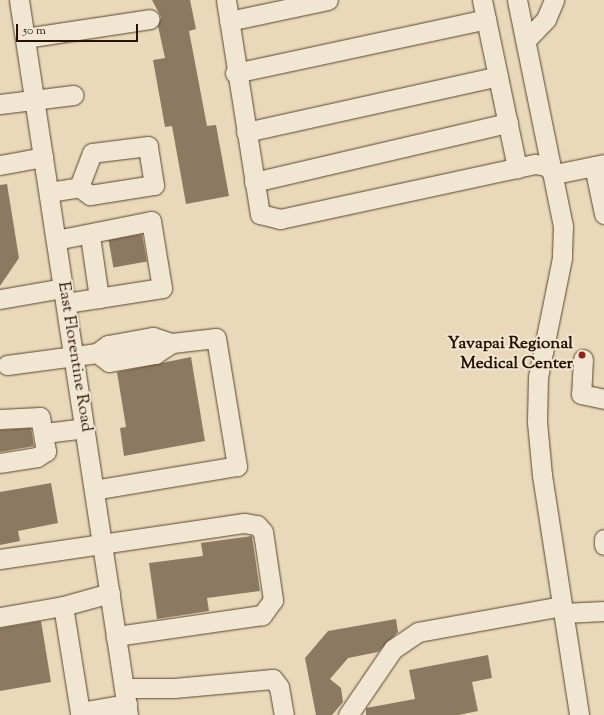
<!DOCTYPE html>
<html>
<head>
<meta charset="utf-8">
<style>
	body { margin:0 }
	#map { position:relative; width:604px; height:715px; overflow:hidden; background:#e9d9ba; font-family:"Sorts Mill Goudy",serif }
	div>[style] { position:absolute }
	.building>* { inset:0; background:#8c7961; transform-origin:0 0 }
	.roads { filter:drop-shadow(0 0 1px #58442f) drop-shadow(0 0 1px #58442f) }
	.minor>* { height:19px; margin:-9.5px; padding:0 9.5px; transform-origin:9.5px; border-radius:9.5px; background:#f1e6d2 }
	.dots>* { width:11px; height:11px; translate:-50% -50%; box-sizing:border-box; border:2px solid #f1e6d2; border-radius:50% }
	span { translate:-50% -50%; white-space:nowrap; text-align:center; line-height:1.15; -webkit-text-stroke:4px #f1e6d2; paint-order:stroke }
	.poi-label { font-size:17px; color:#271201; font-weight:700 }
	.right { translate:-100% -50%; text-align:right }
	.street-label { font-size:17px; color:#271201 }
	.scale { position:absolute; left:16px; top:24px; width:122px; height:18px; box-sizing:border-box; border:2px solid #271201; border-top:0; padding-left:5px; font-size:12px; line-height:14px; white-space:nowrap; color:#271201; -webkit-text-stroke:3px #f1e6d2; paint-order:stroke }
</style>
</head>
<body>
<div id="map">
	<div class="building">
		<div style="clip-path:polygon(152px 0,190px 0,196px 29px,189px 31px,207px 126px,216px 125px,229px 196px,186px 204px,172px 126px,165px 127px,153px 60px,165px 58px,158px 26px,161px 17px)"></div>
		<div style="clip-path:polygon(7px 184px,19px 258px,0 286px,0 185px)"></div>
		<div style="left:142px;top:234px;width:28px;height:34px;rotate:80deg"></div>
		<div style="clip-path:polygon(191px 357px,205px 441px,124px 456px,120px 428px,126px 427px,117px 372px)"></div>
		<div style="clip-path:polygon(31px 428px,34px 446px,0 452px,0 430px)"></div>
		<div style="clip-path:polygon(51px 483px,58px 523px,18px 531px,20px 541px,0 545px,0 492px)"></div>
		<div style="clip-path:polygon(252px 536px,260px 591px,207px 598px,209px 611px,157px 619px,149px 563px,203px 556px,201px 543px)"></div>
		<div style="clip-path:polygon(396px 619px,398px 632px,378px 652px,348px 658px,330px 679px,341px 688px,343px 702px,332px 715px,316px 715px,305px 658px,328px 631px)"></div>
		<div style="clip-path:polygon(41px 621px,51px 682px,0 691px,0 628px)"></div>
		<div style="clip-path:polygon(488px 655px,492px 678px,472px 682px,478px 711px,459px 715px,366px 715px,366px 708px,415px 699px,409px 670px)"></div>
	</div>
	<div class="roads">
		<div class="minor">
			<div style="left:19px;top:0;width:723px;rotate:81.33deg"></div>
			<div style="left:226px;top:0;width:217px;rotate:81deg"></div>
			<div style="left:260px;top:214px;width:21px;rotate:14deg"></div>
			<div style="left:280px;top:219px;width:261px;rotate:-12.2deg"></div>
			<div style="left:535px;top:164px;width:11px;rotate:10deg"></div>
			<div style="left:546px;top:166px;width:12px;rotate:42deg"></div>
			<div style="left:555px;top:174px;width:50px;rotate:-11.5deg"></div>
			<div style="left:482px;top:0;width:172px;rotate:78.2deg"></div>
			<div style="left:517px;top:0;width:231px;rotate:78.5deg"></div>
			<div style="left:563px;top:226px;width:32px;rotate:92deg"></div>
			<div style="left:562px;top:258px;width:121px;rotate:101.4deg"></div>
			<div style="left:538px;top:377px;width:45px;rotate:91.3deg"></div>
			<div style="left:537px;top:422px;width:53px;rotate:84.6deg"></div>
			<div style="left:542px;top:475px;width:243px;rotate:81.2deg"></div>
			<div style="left:229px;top:21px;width:101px;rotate:-12deg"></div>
			<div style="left:25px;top:38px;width:126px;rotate:-8.6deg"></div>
			<div style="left:526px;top:40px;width:29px;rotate:-46deg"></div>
			<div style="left:546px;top:19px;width:21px;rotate:-67deg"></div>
			<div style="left:235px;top:73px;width:257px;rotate:-12.1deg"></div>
			<div style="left:0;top:104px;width:74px;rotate:-7deg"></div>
			<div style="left:246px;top:132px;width:258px;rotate:-12.5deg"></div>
			<div style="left:0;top:165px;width:44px;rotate:-10.5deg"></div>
			<div style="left:594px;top:166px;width:49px;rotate:78.2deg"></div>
			<div style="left:254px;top:182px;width:261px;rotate:-13.1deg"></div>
			<div style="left:49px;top:192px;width:30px;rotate:-9deg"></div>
			<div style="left:79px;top:187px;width:14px;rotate:36deg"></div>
			<div style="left:90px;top:195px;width:65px;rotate:-8.9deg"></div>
			<div style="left:154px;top:185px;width:39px;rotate:-99deg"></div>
			<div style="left:148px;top:146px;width:56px;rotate:172.9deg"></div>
			<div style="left:92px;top:153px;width:36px;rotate:111deg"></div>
			<div style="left:90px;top:236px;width:63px;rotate:81.7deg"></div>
			<div style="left:56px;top:240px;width:97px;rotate:-11.3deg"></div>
			<div style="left:151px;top:221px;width:68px;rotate:80.7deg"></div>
			<div style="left:162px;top:288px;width:97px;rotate:171.1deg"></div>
			<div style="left:0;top:299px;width:64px;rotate:-9.9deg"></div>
			<div style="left:97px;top:353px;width:15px;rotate:37deg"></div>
			<div style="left:109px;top:362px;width:47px;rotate:-9.9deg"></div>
			<div style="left:155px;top:354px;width:20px;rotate:-33deg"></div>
			<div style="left:583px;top:359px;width:35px;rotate:93deg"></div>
			<div style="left:581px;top:394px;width:24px;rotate:12deg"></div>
			<div style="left:7px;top:365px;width:91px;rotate:-7.6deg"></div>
			<div style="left:97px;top:353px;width:14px;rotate:-36deg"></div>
			<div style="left:108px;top:345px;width:46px;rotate:-10.1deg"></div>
			<div style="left:153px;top:337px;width:20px;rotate:18deg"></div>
			<div style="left:172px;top:343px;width:44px;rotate:-6.5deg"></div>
			<div style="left:216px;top:338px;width:130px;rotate:80.7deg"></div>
			<div style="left:237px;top:466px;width:145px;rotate:170.5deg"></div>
			<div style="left:0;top:419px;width:40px;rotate:-2.9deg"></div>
			<div style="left:40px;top:417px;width:35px;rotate:80deg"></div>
			<div style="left:46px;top:451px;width:11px;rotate:146deg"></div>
			<div style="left:37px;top:457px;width:37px;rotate:171deg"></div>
			<div style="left:45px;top:433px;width:39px;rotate:-7deg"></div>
			<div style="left:604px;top:539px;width:6px;rotate:90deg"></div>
			<div style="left:0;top:559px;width:247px;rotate:-8.4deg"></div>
			<div style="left:244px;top:523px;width:13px;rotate:9deg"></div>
			<div style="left:257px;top:525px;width:9px;rotate:49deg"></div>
			<div style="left:263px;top:532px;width:69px;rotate:81.6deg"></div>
			<div style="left:273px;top:600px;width:19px;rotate:126deg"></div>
			<div style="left:262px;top:615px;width:148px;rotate:171.8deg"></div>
			<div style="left:110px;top:593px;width:49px;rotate:164.5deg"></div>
			<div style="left:63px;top:606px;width:107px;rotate:80.9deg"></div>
			<div style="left:80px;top:712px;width:48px;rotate:-9.7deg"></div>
			<div style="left:563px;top:613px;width:41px;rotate:-2.8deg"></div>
			<div style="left:0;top:617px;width:64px;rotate:-9.9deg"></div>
			<div style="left:124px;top:688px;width:50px"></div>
			<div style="left:174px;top:688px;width:99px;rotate:-5.2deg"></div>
			<div style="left:273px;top:679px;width:10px;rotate:53deg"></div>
			<div style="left:279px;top:687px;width:28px;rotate:80deg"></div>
			<div style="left:348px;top:715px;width:80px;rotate:-55.7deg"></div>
			<div style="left:393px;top:649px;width:30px;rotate:-34deg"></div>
			<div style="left:418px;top:632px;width:146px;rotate:-10.2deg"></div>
		</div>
	</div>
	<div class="dots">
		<div style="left:582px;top:355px;background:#8f2418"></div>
	</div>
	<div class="poi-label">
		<span class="right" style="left:573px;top:355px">Yavapai Regional<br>Medical Center</span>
	</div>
	<div class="street-label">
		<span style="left:74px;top:357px;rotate:81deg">East Florentine Road</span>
	</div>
	<div class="scale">50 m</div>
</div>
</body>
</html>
